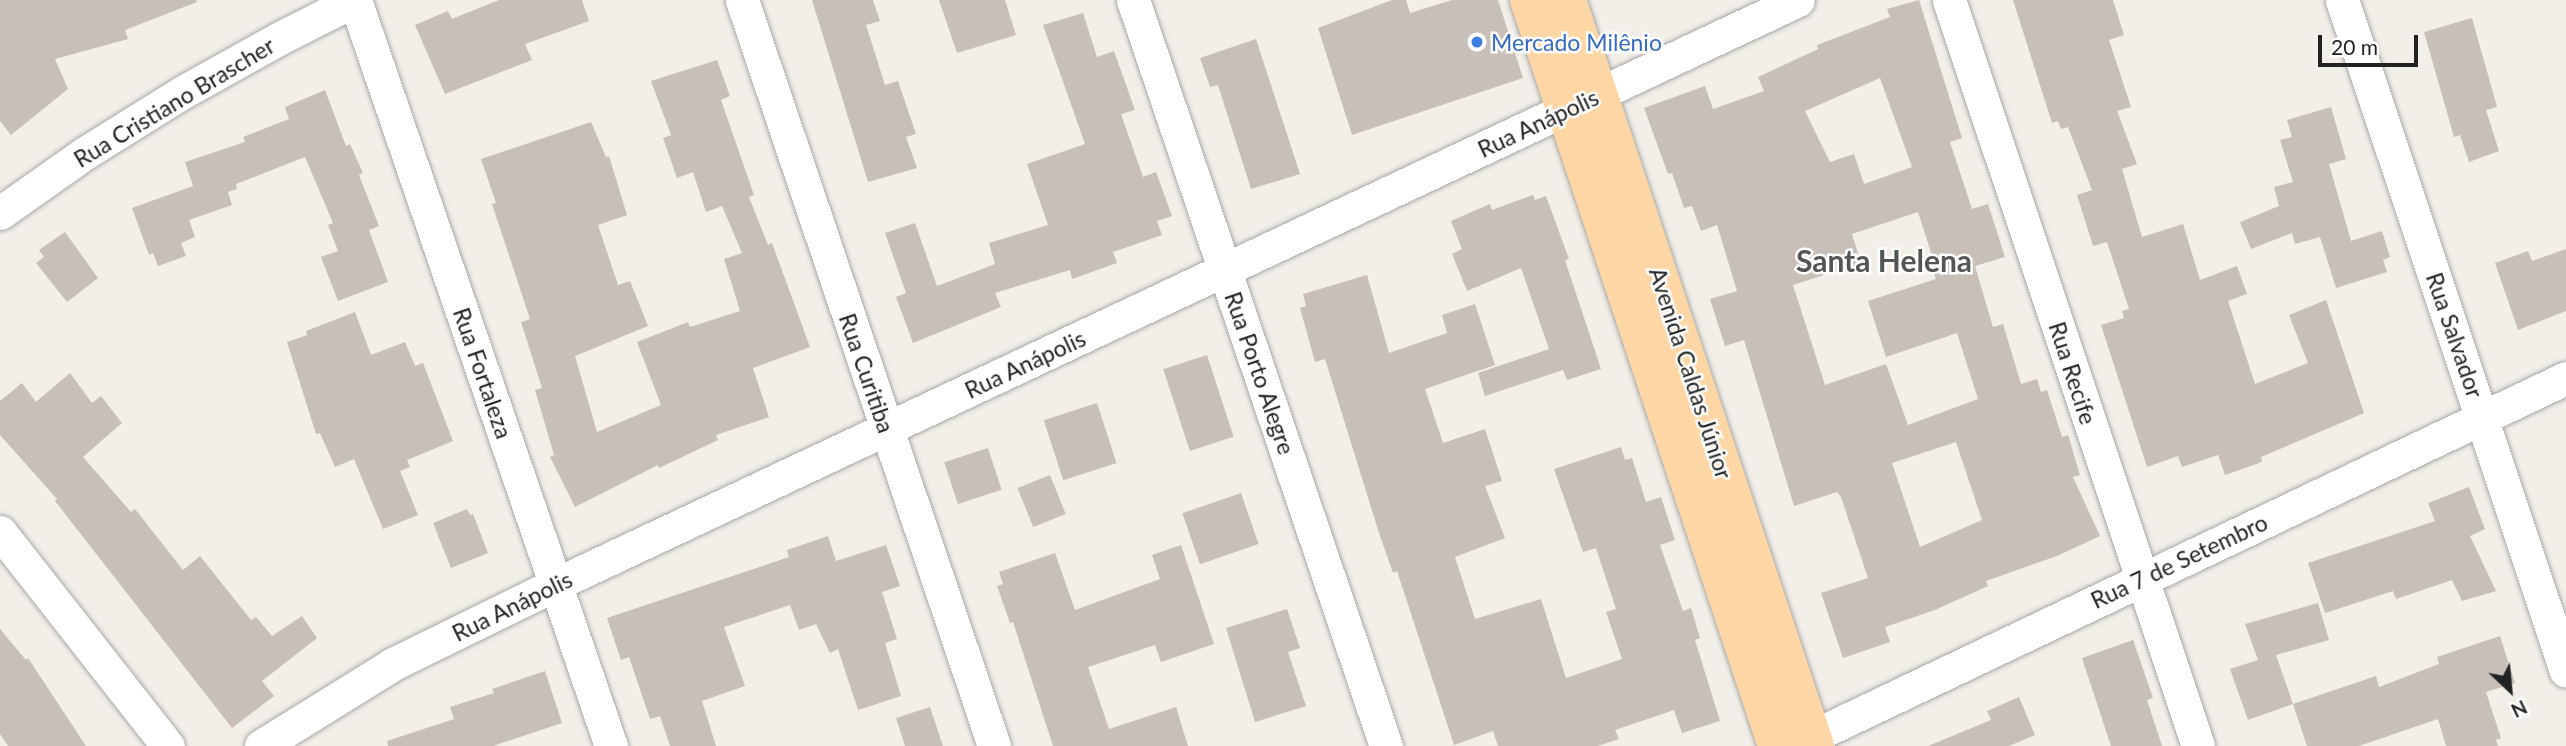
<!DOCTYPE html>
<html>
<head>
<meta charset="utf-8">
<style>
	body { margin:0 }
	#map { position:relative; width:2566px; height:746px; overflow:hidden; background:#f2efe9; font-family:Lato,sans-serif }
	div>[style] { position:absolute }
	.building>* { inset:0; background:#c7bfb8; transform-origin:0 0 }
	.roads { filter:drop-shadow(0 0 2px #a9a9a9) drop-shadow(0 0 2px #a9a9a9) }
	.minor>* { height:33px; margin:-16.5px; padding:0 16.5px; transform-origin:16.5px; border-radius:16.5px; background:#fff }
	.major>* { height:38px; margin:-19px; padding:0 19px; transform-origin:19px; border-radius:19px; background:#fcd6a4 }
	.dots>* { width:19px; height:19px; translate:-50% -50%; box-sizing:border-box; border:4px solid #fff; border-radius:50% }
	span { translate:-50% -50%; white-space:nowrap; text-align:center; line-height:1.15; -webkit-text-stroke:5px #fff; paint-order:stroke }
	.shop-label { font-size:23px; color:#366cbe }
	.left { translate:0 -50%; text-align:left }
	.street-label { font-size:23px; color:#222 }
	.district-label { font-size:30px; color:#555; font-weight:700 }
	.north { position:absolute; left:2475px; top:655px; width:70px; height:70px; -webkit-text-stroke:5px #fff; paint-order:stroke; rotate:154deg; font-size:19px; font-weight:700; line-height:28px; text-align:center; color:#222 }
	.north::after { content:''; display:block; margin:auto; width:24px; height:32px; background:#222; clip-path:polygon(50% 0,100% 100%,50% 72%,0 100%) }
	.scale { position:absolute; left:2318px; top:35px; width:100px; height:32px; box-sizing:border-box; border:4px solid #222; border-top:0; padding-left:9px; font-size:21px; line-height:24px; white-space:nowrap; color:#222; -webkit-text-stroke:5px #fff; paint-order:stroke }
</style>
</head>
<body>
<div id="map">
	<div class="building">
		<div style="clip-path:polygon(0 0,196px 0,197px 2px,125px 30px,128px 39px,55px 59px,68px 89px,11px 135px,0 121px)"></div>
		<div style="clip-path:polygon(499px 0,582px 0,589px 21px,525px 44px,532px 60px,445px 94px,415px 25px,448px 11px,452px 19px)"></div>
		<div style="clip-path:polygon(812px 0,873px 0,880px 21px,866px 25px,885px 85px,898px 81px,916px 134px,906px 137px,917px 168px,868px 182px)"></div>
		<div style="clip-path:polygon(939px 0,1005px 0,1016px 35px,957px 53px)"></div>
		<div style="clip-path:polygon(1392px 0,1406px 0,1410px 13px,1452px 0,1498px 0,1523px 78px,1352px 135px,1318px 28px)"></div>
		<div style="clip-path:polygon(evenodd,1919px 0,1962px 138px,1950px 142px,1972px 209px,1988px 204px,2005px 257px,1975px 266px,1993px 327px,2003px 324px,2021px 384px,2037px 379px,2041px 392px,2047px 390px,2062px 437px,2068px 435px,2080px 475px,2073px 477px,2100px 536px,2057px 556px,1986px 581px,1988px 586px,1935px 610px,1885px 627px,1890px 642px,1843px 658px,1821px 593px,1868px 578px,1841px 497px,1837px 492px,1794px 506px,1744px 340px,1725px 346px,1710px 299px,1737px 291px,1717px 225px,1701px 231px,1692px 206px,1684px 208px,1672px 173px,1668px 174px,1644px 108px,1705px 86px,1713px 109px,1764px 91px,1758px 77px,1818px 49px,1817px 45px,1890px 17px,1887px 9px,1919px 0,1880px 78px,1912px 167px,1864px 184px,1854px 154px,1830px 162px,1805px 111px,1880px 78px,1919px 0,1918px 212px,1934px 262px,1930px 263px,1936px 279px,1868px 301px,1886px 357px,1957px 333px,1978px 399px,1908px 425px,1886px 364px,1825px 385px,1793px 285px,1861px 263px,1852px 234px,1918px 212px,1919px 0,1956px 442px,1982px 520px,1920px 547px,1892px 463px,1956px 442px)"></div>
		<div style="clip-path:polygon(2013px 0,2113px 0,2124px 35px,2109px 40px,2131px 107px,2117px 111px,2137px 164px,2122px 169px,2142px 237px,2183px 224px,2200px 280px,2237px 266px,2247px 294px,2228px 301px,2255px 384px,2308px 363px,2289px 315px,2326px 300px,2364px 413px,2261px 457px,2262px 462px,2225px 475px,2218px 455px,2182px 467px,2178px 456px,2147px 467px,2101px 325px,2124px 318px,2122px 311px,2129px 309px,2107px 242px,2093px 246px,2077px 195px,2092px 190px,2068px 127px,2061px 129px,2058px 121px,2052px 123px)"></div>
		<div style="clip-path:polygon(1083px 13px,1097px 57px,1114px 51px,1135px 110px,1121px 114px,1143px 177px,1156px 172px,1172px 216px,1157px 221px,1162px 235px,1113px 252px,1117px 263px,1072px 279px,1070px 270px,995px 293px,1001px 307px,913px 343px,896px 297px,906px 293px,885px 233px,915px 223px,937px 286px,995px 264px,989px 243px,1048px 225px,1027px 164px,1085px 144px,1043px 25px)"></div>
		<div style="clip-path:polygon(2472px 18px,2497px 107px,2486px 110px,2499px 151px,2469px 162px,2460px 135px,2454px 137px,2424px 32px)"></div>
		<div style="clip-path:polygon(1256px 39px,1300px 174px,1251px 189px,1218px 85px,1210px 87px,1200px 58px)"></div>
		<div style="clip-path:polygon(717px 60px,730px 96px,721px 100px,754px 195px,749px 197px,768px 245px,772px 243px,810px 347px,753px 368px,769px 417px,716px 435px,718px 440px,659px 468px,658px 465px,575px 507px,550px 457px,554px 455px,535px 390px,542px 388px,521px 322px,530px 319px,492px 204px,496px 203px,481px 159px,591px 122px,606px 157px,609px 156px,627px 215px,598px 225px,618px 285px,630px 281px,648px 326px,575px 356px,597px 432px,661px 405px,637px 342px,688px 322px,690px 327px,740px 311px,724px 259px,742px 253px,722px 206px,706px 212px,693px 172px,677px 178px,663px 138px,671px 135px,651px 81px)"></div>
		<div style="clip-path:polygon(325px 90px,346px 146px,350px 144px,363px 173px,359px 175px,379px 226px,369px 230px,388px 282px,338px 301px,321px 257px,338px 251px,328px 225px,333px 223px,305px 157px,236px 184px,237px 189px,228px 192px,232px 205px,189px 220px,195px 237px,181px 243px,186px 256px,158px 266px,153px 253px,149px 255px,132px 208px,193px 186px,185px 162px,245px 142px,243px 137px,289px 119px,285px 107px)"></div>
		<div style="clip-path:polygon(2331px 107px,2346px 159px,2329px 164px,2351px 241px,2382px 231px,2390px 257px,2383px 260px,2387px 272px,2336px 288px,2320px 237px,2295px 244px,2292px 233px,2251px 249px,2240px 222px,2279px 206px,2274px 187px,2293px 182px,2280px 140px,2292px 137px,2287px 120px)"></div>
		<div style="clip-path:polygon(1533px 195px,1535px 200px,1546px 196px,1569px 259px,1565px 260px,1601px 369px,1567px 380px,1563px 370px,1485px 396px,1478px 373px,1549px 349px,1521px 268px,1467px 291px,1452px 254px,1462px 249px,1451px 221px,1490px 204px,1492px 210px)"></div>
		<div style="clip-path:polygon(65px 232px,98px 278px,67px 302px,36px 263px,44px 257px,39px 250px)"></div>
		<div style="clip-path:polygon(2566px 249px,2566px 311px,2518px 330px,2495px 263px,2528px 251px,2532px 261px)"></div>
		<div style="clip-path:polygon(1367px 275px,1389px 353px,1447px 333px,1442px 315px,1475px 304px,1495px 365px,1425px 389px,1443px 443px,1485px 429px,1502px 481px,1485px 486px,1505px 538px,1455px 557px,1475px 619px,1541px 599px,1566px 678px,1622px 659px,1606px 612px,1616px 609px,1596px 548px,1583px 552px,1554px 469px,1621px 447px,1625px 460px,1632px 458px,1646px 502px,1661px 497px,1675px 540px,1660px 545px,1683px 611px,1691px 608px,1700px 638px,1695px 640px,1720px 721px,1682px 733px,1674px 710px,1615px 730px,1619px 739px,1598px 746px,1498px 746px,1493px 731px,1454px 745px,1397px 571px,1393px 573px,1379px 533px,1325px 359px,1315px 362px,1300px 308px,1306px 306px,1303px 294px)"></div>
		<div style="clip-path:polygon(355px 312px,371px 355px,405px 342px,415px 366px,423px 363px,453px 441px,407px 460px,410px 467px,400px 471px,418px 515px,383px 529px,354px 459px,335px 467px,320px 433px,316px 434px,287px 342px,307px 335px,306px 331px)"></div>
		<div style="left:1207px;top:355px;width:86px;height:46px;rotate:72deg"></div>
		<div style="clip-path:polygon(70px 373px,92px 403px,101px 396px,122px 423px,83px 457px,131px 512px,135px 509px,183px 570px,200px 556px,251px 620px,256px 617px,272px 636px,302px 616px,317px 638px,262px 681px,274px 696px,232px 728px,55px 501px,57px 499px,0 435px,0 401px,22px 383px,36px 402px)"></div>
		<div style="left:1097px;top:403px;width:63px;height:56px;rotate:72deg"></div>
		<div style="left:988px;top:448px;width:44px;height:46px;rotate:72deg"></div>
		<div style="left:1050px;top:475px;width:42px;height:35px;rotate:68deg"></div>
		<div style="clip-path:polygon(2469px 487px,2485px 529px,2470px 536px,2496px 591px,2462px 601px,2452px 580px,2396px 599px,2393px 591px,2325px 613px,2308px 563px,2435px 521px,2428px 503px)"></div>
		<div style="left:1241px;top:493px;width:54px;height:62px;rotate:71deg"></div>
		<div style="clip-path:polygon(467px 509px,470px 515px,473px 514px,488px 553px,451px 568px,433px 523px)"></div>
		<div style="clip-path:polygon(828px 536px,836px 561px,886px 545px,900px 586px,882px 592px,897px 639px,885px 643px,901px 696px,858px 710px,838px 649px,830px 653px,816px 624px,799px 630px,790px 605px,724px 627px,745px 686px,702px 701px,716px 746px,670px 746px,660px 716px,650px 719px,629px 657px,621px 660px,607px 618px,789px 557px,787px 550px)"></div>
		<div style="clip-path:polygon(1181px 545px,1214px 644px,1161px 662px,1155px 645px,1088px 667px,1109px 729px,1176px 707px,1188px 746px,1053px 746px,1013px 622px,1010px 623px,997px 586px,1003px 584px,999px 572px,1055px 553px,1075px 610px,1160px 579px,1152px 555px)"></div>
		<div style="clip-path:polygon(2318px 603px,2329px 640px,2276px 655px,2293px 704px,2248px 720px,2230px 669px,2258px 660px,2245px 624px)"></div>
		<div style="clip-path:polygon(1287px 609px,1300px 648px,1288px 652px,1306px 706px,1255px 722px,1226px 628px)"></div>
		<div style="clip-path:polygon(0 629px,26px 660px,28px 658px,86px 746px,8px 746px,0 734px)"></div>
		<div style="clip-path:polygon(2500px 636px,2515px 683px,2486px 692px,2501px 738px,2496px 740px,2498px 746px,2446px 746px,2438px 719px,2359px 746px,2307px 746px,2293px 704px,2376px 676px,2379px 687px,2439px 664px,2437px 657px)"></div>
		<div style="clip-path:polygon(2133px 640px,2153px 698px,2147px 700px,2162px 746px,2111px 746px,2082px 658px)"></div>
		<div style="clip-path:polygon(545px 671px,562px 723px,493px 746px,388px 746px,387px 741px,454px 719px,450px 707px,494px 693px,492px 689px)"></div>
		<div style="clip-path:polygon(2019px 697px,2035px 735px,2009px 746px,1928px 746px,1991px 720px,1987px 711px)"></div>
		<div style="clip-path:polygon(930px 707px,943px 746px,905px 746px,896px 718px)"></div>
	</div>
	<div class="roads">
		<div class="minor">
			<div style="left:742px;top:0;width:787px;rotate:71.33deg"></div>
			<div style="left:1133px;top:0;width:788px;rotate:71.27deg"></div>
			<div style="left:1949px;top:0;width:786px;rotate:71.54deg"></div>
			<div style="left:2342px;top:0;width:707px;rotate:71.54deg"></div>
			<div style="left:0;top:213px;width:104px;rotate:-35.2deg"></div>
			<div style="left:85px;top:153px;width:115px;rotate:-31.9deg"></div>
			<div style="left:183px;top:92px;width:111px;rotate:-29.1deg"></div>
			<div style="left:280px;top:38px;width:84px;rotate:-26.9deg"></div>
			<div style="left:355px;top:0;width:789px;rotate:71.06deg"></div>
			<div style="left:0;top:532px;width:272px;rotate:51.9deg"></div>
			<div style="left:261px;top:746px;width:155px;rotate:-31.8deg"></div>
			<div style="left:393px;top:664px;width:182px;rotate:-26.1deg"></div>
			<div style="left:556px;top:584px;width:1372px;rotate:-25.18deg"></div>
			<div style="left:1792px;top:746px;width:857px;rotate:-25.43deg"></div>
		</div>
		<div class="major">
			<div style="left:1529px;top:0;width:786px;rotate:71.61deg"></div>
			<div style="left:1567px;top:0;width:786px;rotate:71.61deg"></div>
		</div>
	</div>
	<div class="dots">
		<div style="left:1477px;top:42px;background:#3f7fe0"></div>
	</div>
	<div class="shop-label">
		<span class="left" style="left:1491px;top:42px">Mercado Milênio</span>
	</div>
	<div class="street-label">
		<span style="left:174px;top:102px;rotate:-31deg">Rua Cristiano Brascher</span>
		<span style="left:1538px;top:123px;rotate:-25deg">Rua Anápolis</span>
		<span style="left:2455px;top:335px;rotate:71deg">Rua Salvador</span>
		<span style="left:1025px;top:364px;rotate:-25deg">Rua Anápolis</span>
		<span style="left:483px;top:373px;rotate:71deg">Rua Fortaleza</span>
		<span style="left:867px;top:373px;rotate:71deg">Rua Curitiba</span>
		<span style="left:1260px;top:373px;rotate:71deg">Rua Porto Alegre</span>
		<span style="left:1691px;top:373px;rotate:72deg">Avenida Caldas Júnior</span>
		<span style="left:2073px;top:373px;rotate:72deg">Rua Recife</span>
		<span style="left:2179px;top:561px;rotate:-25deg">Rua 7 de Setembro</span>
		<span style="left:512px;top:606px;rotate:-26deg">Rua Anápolis</span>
	</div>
	<div class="district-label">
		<span style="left:1884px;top:260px">Santa Helena</span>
	</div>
	<div class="north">N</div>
	<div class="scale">20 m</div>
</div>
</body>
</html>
